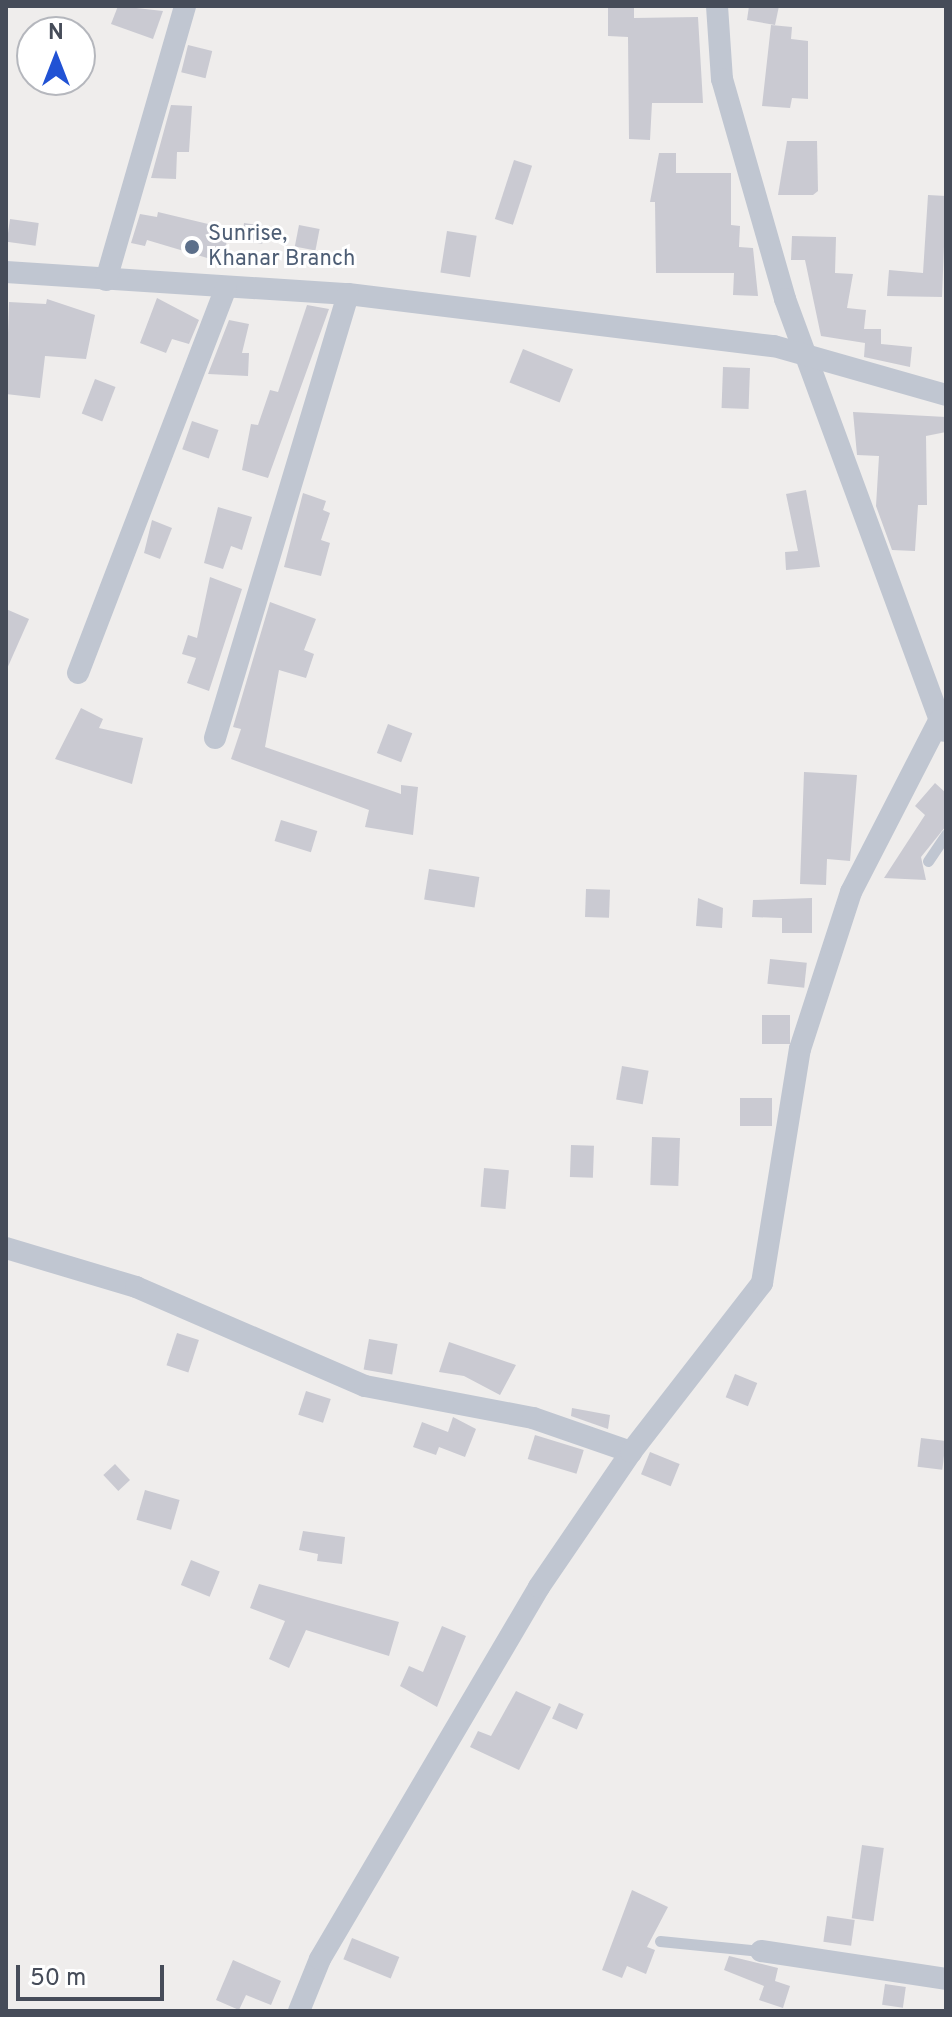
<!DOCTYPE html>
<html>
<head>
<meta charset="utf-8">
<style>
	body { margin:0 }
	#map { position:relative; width:952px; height:2017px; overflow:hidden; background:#efedec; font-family:Overpass,sans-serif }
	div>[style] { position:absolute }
	.building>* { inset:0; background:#cacad2; transform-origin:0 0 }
	.lane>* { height:11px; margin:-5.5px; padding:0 5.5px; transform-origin:5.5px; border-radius:5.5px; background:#c0c6d1 }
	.street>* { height:22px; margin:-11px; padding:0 11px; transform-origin:11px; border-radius:11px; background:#c0c6d1 }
	.dots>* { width:22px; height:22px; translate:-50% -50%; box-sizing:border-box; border:4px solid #fff; border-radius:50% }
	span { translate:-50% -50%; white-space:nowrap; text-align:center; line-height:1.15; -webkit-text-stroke:6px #fff; paint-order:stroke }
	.service-label { font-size:22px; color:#4e5e75 }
	.left { translate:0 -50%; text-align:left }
	.frame { position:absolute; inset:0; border:8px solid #464c59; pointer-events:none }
	.north { position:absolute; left:16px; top:16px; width:80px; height:80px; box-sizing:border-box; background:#fff; border:2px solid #b5b7bd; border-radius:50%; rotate:0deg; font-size:22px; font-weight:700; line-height:32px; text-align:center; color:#464c59 }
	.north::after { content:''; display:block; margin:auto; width:28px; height:36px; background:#2152d4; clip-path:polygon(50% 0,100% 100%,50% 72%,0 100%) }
	.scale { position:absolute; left:16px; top:1965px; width:148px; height:36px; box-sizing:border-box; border:4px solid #464c59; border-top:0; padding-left:10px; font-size:24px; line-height:28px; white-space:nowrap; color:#464c59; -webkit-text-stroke:6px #fff; paint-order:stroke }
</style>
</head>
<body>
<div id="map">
	<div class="building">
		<div style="clip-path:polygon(118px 6px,163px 11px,153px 39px,111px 24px)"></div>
		<div style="clip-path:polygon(608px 6px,634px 6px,634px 18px,698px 17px,703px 103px,652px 103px,650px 140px,629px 139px,628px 37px,608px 36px)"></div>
		<div style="clip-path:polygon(749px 6px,779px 6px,775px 25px,747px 20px)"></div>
		<div style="clip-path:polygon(771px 25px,792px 27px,791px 39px,808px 41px,808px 99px,792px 98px,790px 108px,762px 106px)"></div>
		<div style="left:188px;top:45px;width:25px;height:28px;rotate:14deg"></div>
		<div style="clip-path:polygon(171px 105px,192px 106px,189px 152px,177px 152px,176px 179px,151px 178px)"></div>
		<div style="clip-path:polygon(787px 141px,817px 141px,818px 191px,813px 195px,778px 195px)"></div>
		<div style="clip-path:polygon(659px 153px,676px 153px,676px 173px,731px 173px,731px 225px,740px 226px,739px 247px,753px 248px,758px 296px,733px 295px,734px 273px,656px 273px,655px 202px,650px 202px)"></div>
		<div style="left:514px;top:160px;width:19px;height:62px;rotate:18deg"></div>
		<div style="clip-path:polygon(928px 195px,946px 196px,942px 297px,887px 296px,889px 270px,923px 273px)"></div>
		<div style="clip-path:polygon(158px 212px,229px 229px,225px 251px,215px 250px,214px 260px,147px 240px,145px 246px,131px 243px,140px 214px,157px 217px)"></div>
		<div style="left:10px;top:219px;width:29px;height:23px;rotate:8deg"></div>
		<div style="left:244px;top:223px;width:21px;height:18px;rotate:8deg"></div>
		<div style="left:299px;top:225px;width:21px;height:22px;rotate:11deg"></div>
		<div style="left:447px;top:231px;width:30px;height:42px;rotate:9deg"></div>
		<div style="clip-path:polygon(792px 236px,836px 237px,835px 273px,853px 274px,847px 308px,866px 310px,864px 329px,881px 329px,881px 344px,912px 347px,910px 367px,864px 357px,865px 343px,821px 336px,805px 260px,791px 260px)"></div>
		<div style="clip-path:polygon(157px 298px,199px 320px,189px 344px,172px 339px,166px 353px,140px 343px)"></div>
		<div style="clip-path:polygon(47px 299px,95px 315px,86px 359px,45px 356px,40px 398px,6px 394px,9px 302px,46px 304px)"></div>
		<div style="clip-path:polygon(307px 305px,329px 309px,268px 478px,242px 470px,251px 424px,258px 425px,270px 390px,278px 392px)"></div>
		<div style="clip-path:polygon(229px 320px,249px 324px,242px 353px,249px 353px,248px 376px,208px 374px)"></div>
		<div style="left:523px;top:349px;width:54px;height:36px;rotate:22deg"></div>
		<div style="left:723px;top:367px;width:27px;height:41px;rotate:2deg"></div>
		<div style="left:95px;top:379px;width:22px;height:37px;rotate:21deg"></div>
		<div style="clip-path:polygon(853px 412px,946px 417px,946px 432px,926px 436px,927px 505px,918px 505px,915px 551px,892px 550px,876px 506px,879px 456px,857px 455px)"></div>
		<div style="left:192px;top:421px;width:28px;height:30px;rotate:19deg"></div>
		<div style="clip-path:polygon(806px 490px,820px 567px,786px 570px,785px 552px,798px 551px,786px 494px)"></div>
		<div style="clip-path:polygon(303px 493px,326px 501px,323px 510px,330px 513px,321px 540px,330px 543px,321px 576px,284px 567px)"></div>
		<div style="clip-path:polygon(218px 507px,252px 517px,242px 550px,231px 546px,223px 569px,204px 563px)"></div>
		<div style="clip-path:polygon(152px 520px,172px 528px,160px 559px,144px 553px)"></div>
		<div style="clip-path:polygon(210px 577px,242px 589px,209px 691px,187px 683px,196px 658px,182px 654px,188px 635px,197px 638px)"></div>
		<div style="clip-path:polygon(270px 602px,316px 619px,304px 650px,314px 654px,306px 678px,279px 670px,265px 747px,401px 794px,401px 785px,418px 787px,413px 835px,365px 827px,369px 810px,231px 759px,241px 729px,233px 727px)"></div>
		<div style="clip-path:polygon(6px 609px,29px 619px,6px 671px)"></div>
		<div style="clip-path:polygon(81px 708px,103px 719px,99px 728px,143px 738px,132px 784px,55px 759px)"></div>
		<div style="left:388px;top:724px;width:26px;height:31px;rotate:21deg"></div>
		<div style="clip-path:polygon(804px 772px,857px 775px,850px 861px,827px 859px,826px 885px,800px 884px)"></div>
		<div style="clip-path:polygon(935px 783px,946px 793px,946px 826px,921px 857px,926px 880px,884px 878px,925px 815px,915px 806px)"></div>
		<div style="left:281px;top:820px;width:38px;height:22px;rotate:17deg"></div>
		<div style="left:429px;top:869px;width:51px;height:31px;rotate:9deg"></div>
		<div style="left:586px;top:889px;width:24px;height:28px;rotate:2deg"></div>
		<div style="clip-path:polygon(698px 898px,723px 908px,722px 928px,696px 926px)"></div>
		<div style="clip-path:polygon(812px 898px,812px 933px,782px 933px,782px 918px,752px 917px,753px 900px)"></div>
		<div style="left:770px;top:959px;width:37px;height:25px;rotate:6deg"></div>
		<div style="left:762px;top:1015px;width:28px;height:29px"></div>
		<div style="left:622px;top:1066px;width:27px;height:34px;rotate:10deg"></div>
		<div style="left:740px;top:1098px;width:32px;height:28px"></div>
		<div style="left:652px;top:1137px;width:28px;height:48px;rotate:2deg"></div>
		<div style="left:571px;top:1145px;width:23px;height:32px;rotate:2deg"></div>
		<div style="left:484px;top:1168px;width:25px;height:39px;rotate:5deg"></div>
		<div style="left:177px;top:1333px;width:23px;height:34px;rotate:18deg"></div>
		<div style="left:369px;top:1339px;width:29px;height:31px;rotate:10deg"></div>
		<div style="clip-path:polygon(449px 1342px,516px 1365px,500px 1395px,464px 1376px,439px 1372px)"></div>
		<div style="left:735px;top:1374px;width:24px;height:25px;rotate:22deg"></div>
		<div style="left:306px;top:1391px;width:26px;height:25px;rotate:18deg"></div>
		<div style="clip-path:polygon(572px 1408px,610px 1415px,608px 1429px,571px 1416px)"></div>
		<div style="clip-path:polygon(453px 1417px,476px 1429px,465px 1457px,439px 1447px,436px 1455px,413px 1447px,422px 1422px,448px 1432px)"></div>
		<div style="left:535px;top:1435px;width:51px;height:25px;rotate:17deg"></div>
		<div style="left:921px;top:1438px;width:25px;height:29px;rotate:7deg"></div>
		<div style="left:650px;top:1452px;width:32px;height:24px;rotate:22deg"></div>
		<div style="left:115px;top:1464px;width:22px;height:16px;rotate:47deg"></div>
		<div style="left:145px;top:1490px;width:36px;height:31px;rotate:16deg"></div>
		<div style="clip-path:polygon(303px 1531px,345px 1537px,342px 1564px,317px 1561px,318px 1554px,299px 1550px)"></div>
		<div style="left:191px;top:1560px;width:31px;height:27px;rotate:22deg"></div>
		<div style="clip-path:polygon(259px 1584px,399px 1622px,389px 1656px,306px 1630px,289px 1668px,269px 1659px,285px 1621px,250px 1608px)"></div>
		<div style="clip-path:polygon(442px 1626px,466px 1636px,437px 1707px,400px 1686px,409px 1666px,423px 1672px)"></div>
		<div style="clip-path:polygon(516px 1691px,551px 1707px,519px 1770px,470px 1747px,478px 1731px,491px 1736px)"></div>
		<div style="left:559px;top:1703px;width:27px;height:17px;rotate:24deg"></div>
		<div style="left:862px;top:1845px;width:22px;height:74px;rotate:8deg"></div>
		<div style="clip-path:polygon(632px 1890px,668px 1907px,647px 1947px,655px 1950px,646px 1974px,627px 1966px,622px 1978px,602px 1970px)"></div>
		<div style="left:827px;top:1916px;width:28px;height:26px;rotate:8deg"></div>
		<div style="left:352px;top:1938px;width:51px;height:23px;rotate:22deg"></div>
		<div style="clip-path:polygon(729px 1956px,778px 1968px,775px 1981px,790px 1986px,783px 2008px,759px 2000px,764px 1986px,724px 1970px)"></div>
		<div style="clip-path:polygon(233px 1960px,281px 1981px,271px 2005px,246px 1995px,239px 2010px,216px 2000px)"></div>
		<div style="left:885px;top:1984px;width:21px;height:21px;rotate:8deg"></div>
	</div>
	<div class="lane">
		<div style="left:928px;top:861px;width:32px;rotate:-56deg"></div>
		<div style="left:660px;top:1941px;width:101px;rotate:5.7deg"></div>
	</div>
	<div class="street">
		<div style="left:717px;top:6px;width:73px;rotate:86.1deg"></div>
		<div style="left:722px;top:79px;width:229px;rotate:74deg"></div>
		<div style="left:785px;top:299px;width:460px;rotate:69.8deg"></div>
		<div style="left:6px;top:272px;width:343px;rotate:3.7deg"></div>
		<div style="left:348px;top:294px;width:429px;rotate:7deg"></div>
		<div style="left:774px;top:346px;width:179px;rotate:15.9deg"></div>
		<div style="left:106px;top:280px;width:285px;rotate:-73.9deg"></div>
		<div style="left:78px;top:673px;width:412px;rotate:-69deg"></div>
		<div style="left:215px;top:738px;width:463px;rotate:-73.3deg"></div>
		<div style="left:6px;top:1248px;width:136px;rotate:16.7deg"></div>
		<div style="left:136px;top:1287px;width:249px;rotate:23.4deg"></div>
		<div style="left:365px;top:1386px;width:171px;rotate:10.8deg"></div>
		<div style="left:533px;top:1418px;width:104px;rotate:19.1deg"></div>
		<div style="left:761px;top:1951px;width:187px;rotate:8.6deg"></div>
		<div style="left:299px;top:2011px;width:56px;rotate:-68deg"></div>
		<div style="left:320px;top:1959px;width:432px;rotate:-59.5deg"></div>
		<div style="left:539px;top:1587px;width:163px;rotate:-55.7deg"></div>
		<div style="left:631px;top:1452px;width:214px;rotate:-52.2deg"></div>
		<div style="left:762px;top:1283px;width:237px;rotate:-80.8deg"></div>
		<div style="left:800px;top:1049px;width:165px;rotate:-72deg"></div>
		<div style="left:851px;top:892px;width:192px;rotate:-62.8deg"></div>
		<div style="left:939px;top:721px;width:7px;rotate:-8deg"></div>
	</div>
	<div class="dots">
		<div style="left:192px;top:247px;background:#5c6f8a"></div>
	</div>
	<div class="service-label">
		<span class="left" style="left:208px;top:247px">Sunrise,<br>Khanar Branch</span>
	</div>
	<div class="frame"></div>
	<div class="north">N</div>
	<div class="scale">50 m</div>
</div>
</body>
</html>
